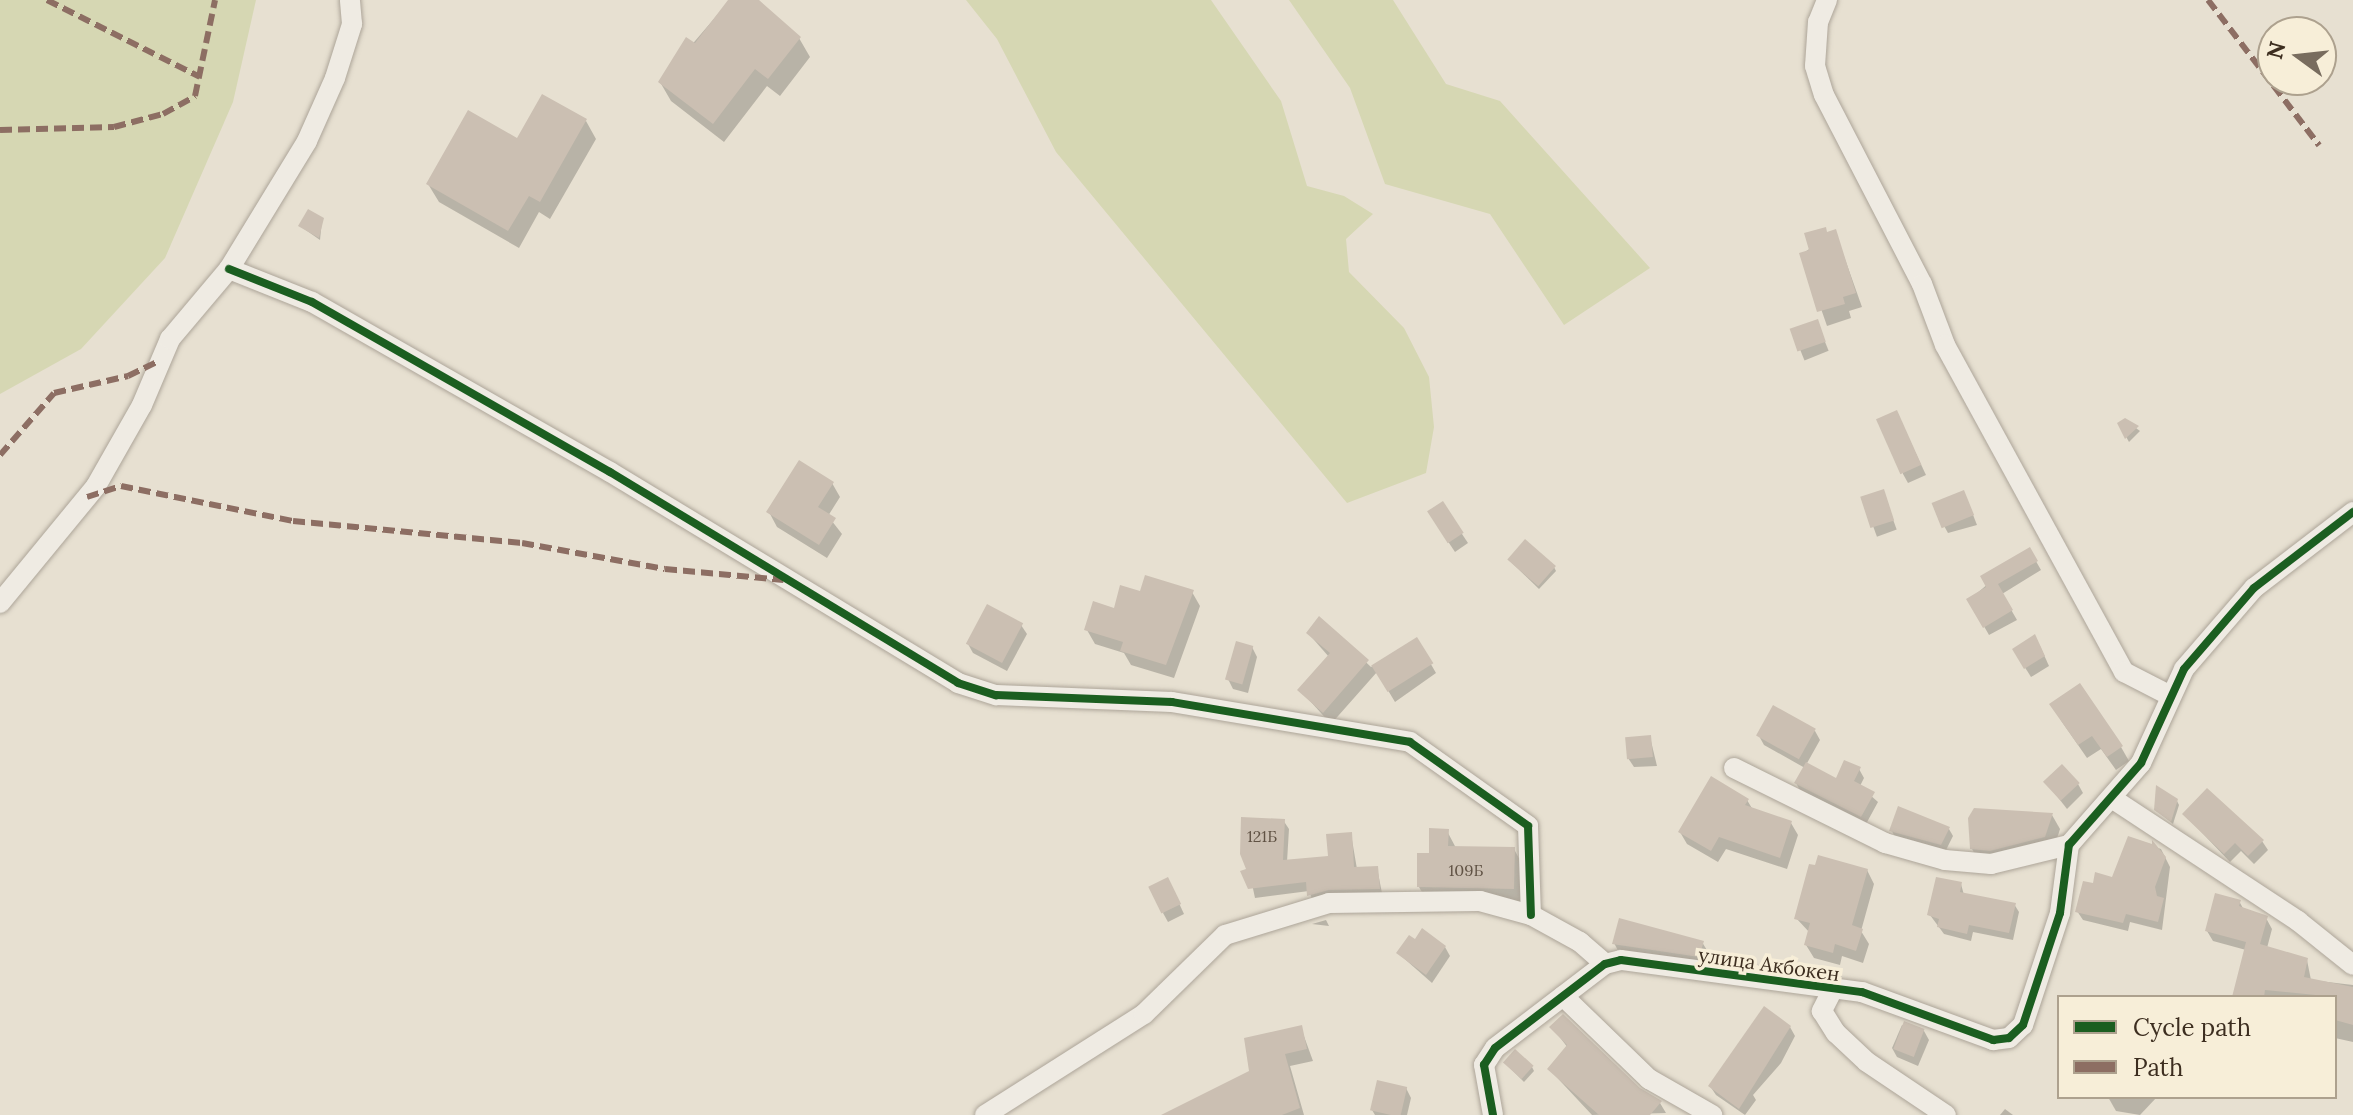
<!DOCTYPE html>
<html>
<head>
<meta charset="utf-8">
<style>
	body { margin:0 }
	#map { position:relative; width:2353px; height:1115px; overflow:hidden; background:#e7e0d1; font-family:Lora,serif }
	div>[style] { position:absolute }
	.green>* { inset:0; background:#d6d7b3 }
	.shadow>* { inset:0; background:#0003; transform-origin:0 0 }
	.building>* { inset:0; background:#cbbfb2; transform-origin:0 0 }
	.roads { filter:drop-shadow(0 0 2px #ada599) drop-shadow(0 0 2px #ada599) }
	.minor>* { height:20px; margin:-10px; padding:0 10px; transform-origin:10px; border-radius:10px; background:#efebe3 }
	.quiet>* { height:6px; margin-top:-3px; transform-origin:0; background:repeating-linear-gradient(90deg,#8d6e63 0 12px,transparent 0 18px) }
	.cycleway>* { height:8px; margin:-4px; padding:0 4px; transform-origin:4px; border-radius:4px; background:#1b5e20 }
	span { translate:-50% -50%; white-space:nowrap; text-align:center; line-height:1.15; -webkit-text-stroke:7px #f7eed8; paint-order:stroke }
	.number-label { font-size:16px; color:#605244 }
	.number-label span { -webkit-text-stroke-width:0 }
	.street-label { font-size:20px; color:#3d2e20 }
	.legend { position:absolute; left:2057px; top:995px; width:280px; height:104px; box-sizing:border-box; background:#f7eed8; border:2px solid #ada18e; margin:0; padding:10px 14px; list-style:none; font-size:24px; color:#3d2e20 }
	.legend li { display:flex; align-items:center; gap:16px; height:40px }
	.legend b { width:40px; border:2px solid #ada18e }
	.north { position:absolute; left:2257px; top:16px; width:80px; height:80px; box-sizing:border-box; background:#f7eed8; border:2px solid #ada18e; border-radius:50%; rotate:285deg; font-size:22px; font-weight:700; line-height:32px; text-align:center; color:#3d2e20 }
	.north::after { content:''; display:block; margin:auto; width:28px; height:36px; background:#786c5e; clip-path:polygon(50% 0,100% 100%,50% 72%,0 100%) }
</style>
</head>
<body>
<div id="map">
	<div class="green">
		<div style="clip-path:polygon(0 0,256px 0,233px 102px,165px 258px,81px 349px,0 394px)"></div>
		<div style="clip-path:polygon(966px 0,1211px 0,1281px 101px,1307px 186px,1344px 196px,1373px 214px,1346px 239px,1349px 272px,1404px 328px,1429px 377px,1434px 427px,1426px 473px,1347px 503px,1056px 152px,997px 39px)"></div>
		<div style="clip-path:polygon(1289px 0,1393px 0,1446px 84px,1500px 101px,1650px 268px,1564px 325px,1490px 214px,1385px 184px,1350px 88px)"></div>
	</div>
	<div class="shadow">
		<div style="clip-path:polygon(730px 0,755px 0,799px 38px,810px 57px,780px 96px,767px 86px,724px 142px,671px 101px,660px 82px)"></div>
		<div style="clip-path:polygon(586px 121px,596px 139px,550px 219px,539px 212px,519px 248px,439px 202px,428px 184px,517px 141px)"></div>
		<div style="clip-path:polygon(322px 220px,320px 240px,300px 226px)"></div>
		<div style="clip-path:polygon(1835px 231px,1862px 307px,1849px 311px,1851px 318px,1827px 326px,1802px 254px)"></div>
		<div style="left:1817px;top:322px;width:31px;height:26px;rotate:68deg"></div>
		<div style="clip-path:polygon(2125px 420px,2140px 431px,2129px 442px,2119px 424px)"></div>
		<div style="clip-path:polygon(1901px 422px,1926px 475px,1908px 483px,1903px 474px)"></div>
		<div style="clip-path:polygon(832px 483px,840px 497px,828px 516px,842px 534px,827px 558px,777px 527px,769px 512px)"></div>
		<div style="left:1883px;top:492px;width:40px;height:21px;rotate:70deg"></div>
		<div style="clip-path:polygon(1968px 502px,1977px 525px,1948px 533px,1943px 524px)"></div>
		<div style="clip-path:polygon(1442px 504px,1468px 543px,1455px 552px,1435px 522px)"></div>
		<div style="clip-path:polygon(2029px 549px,2041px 570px,2002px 594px,2017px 620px,1989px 635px,1969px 600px)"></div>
		<div style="clip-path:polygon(1512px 563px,1554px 567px,1556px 571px,1539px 589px)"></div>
		<div style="clip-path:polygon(1192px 592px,1200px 606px,1174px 678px,1131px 665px,1124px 653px,1095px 644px,1087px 630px,1141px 593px)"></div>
		<div style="clip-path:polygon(1320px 619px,1371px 667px,1417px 640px,1436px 673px,1395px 702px,1377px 672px,1331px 724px,1300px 690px,1329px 657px,1308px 633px)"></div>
		<div style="clip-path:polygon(1021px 625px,1027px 634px,1007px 671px,973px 653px,968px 644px)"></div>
		<div style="clip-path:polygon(2040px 646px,2049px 666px,2031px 677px,2014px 650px)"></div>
		<div style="clip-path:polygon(1252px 647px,1257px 657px,1248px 693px,1233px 689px,1228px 679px)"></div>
		<div style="clip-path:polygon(2060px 719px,2121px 747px,2129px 761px,2116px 770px,2101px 749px,2087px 758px)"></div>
		<div style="clip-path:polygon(1815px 731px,1820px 740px,1806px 765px,1837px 781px,1859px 769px,1864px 778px,1860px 786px,1878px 802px,1866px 824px,1801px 792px,1796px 783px,1805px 768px,1764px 745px,1759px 736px)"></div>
		<div style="clip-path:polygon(1650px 737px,1657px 766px,1634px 767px,1628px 758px)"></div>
		<div style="clip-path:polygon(2046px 782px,2078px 784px,2083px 793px,2067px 809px)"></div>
		<div style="clip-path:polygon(1747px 800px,1753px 810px,1791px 823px,1798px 835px,1787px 869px,1726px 849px,1718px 862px,1687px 844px,1680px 832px)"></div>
		<div style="clip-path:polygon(2177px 801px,2179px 805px,2173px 824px,2156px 810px)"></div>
		<div style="clip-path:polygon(2184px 814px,2262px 841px,2268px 850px,2254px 864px,2241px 851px,2230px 862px)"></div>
		<div style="clip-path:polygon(2052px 815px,2060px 829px,2053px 851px,1980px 863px,1972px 849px)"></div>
		<div style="clip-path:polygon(1283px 820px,1289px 829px,1287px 862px,1330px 858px,1351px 834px,1357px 869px,1377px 868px,1383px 898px,1314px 904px,1309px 891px,1255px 898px,1249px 870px)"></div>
		<div style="clip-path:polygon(1949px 829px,1953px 836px,1945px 852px,1896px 838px,1891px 830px)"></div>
		<div style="clip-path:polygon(1447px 831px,1456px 848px,1514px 849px,1522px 864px,1521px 903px,1427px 901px,1419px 887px)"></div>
		<div style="clip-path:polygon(2129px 838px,2161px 849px,2170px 867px,2162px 930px,2130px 922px,2128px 931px,2083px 920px,2077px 911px,2094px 886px,2114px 879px)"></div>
		<div style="clip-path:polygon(1867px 870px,1874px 884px,1861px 931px,1869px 944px,1863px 963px,1842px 956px,1840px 965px,1814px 958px,1806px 945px,1810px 933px,1796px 918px)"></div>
		<div style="clip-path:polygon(1961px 884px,1964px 895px,2014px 904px,2019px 912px,2013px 940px,1973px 932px,1971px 941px,1944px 934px,1930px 915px)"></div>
		<div style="clip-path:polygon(1172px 888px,1184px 914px,1168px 922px,1163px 913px)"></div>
		<div style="clip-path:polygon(2239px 901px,2244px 910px,2266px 918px,2272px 929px,2267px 948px,2307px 960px,2311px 980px,2353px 985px,2353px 1042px,2335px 1038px,2335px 997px,2236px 997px,2246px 950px,2213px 941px,2207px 931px)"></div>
		<div style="clip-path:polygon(1326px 920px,1329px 926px,1312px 924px)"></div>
		<div style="clip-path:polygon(1415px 942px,1445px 947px,1450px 956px,1432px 983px,1399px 954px)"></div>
		<div style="clip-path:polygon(1702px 942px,1711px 957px,1707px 971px,1622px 958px,1614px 943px)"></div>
		<div style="clip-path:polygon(1902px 1025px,1924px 1031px,1929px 1040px,1918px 1066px,1897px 1057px,1892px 1048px)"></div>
		<div style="clip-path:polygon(1552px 1027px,1660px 1103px,1666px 1113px,1592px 1115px,1549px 1069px,1568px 1048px)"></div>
		<div style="clip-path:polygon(1790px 1027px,1795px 1036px,1781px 1063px,1753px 1095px,1756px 1100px,1745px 1115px,1716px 1095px,1710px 1086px)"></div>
		<div style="clip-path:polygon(1301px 1028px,1313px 1061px,1290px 1066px,1304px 1115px,1180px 1115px,1251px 1072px)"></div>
		<div style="clip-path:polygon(1504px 1062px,1532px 1067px,1534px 1071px,1524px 1082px)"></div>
		<div style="clip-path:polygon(1406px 1088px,1411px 1098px,1407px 1115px,1375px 1115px,1372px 1110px)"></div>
		<div style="clip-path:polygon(2108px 1097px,2157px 1097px,2140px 1115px,2116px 1111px)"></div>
		<div style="clip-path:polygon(2005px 1109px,2013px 1115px,2000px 1115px)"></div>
	</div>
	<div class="building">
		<div style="clip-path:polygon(728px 0,759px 0,801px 37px,768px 79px,755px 69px,713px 124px,658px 82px,686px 37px,695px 43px)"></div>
		<div style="clip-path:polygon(542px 94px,587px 119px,540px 202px,529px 196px,508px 231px,426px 184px,468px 110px,517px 138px)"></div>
		<div style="clip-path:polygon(308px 209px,324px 218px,319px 238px,298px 226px)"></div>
		<div style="clip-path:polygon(1826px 227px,1827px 232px,1836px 229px,1856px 293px,1843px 297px,1845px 304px,1817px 312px,1799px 253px,1809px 250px,1804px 233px)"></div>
		<div style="left:1818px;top:319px;width:24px;height:30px;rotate:71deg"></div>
		<div style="left:1897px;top:410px;width:60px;height:23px;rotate:66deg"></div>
		<div style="clip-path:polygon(2125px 418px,2139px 426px,2125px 439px,2117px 423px)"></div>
		<div style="clip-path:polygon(799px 460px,834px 482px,818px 507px,836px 518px,819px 545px,766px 512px)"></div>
		<div style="left:1884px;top:489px;width:33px;height:25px;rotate:72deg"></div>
		<div style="left:1964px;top:490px;width:27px;height:35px;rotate:68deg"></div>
		<div style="left:1443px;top:501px;width:38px;height:19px;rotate:57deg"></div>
		<div style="left:1525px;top:539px;width:41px;height:27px;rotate:41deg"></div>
		<div style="clip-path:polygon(2030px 547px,2038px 561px,1998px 584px,2013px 610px,1983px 628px,1966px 599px,1986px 587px,1980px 576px)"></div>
		<div style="clip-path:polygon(1145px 575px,1194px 590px,1166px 665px,1120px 651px,1123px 642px,1084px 630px,1093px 601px,1114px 608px,1120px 585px,1140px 591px)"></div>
		<div style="left:987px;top:604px;width:41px;height:45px;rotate:28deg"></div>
		<div style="clip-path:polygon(1319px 616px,1369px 660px,1323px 713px,1297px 690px,1330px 653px,1306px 633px)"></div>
		<div style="clip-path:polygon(2035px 634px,2045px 656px,2024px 669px,2012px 649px)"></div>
		<div style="left:1417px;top:637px;width:31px;height:54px;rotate:58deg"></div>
		<div style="left:1236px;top:641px;width:18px;height:40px;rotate:16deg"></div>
		<div style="clip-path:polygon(2080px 683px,2123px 746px,2107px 757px,2092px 736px,2078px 745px,2049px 704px)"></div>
		<div style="left:1773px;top:705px;width:49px;height:35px;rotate:29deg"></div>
		<div style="left:1651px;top:735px;width:22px;height:26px;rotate:85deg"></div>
		<div style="clip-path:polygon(1844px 760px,1861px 767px,1854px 781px,1875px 792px,1861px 817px,1794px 783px,1806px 762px,1836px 778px)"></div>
		<div style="left:2062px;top:764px;width:26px;height:26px;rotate:47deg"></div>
		<div style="clip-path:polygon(1711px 776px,1749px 799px,1745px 805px,1792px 821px,1780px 858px,1719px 837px,1711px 851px,1678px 832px)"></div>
		<div style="clip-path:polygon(2156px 785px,2178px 799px,2171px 822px,2154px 810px)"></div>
		<div style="clip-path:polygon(2207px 788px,2264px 840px,2248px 856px,2235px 843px,2224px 854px,2182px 814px)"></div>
		<div style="clip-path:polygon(1898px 806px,1950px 827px,1941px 845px,1889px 831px)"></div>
		<div style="clip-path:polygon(1974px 808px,2053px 813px,2045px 837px,1990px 851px,1970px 849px,1968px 818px)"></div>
		<div style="clip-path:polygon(1241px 817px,1285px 819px,1283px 860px,1328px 856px,1326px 834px,1352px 832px,1354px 867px,1378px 866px,1380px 889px,1329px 890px,1307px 896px,1306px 882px,1248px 889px,1240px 871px,1246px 869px,1240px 854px)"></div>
		<div style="clip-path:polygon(1429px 828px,1449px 829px,1448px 846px,1515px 847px,1514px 889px,1417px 887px,1417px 853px,1429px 853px)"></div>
		<div style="clip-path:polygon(2128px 836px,2152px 844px,2152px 840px,2166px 857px,2155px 887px,2157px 896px,2164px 898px,2158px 922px,2126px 914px,2123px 923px,2075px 912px,2083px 881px,2093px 883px,2095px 872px,2112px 877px)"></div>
		<div style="clip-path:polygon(1818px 855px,1868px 869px,1852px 925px,1863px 929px,1856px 951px,1835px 944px,1833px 953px,1804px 945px,1810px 923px,1794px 919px,1809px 864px,1815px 865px)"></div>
		<div style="left:1168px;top:877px;width:30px;height:22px;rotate:64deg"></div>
		<div style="clip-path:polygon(1936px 877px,1962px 882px,1960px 892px,2016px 903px,2009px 933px,1969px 925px,1967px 934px,1937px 927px,1939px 919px,1927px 915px)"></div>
		<div style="clip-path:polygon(2215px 893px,2241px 900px,2239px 906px,2268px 916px,2260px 944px,2308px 958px,2304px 977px,2353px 987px,2353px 1025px,2335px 1020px,2335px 997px,2265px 990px,2264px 997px,2232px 997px,2246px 942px,2205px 931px)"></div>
		<div style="clip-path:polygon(1619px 918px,1704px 941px,1699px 957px,1612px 944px)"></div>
		<div style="clip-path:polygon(1422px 928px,1446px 946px,1426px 975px,1396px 953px,1409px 935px,1415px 939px)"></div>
		<div style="clip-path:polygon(1764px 1006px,1791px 1026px,1739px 1109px,1708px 1086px)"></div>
		<div style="clip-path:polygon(1563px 1014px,1640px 1088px,1662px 1101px,1650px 1115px,1599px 1115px,1547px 1069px,1567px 1045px,1549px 1027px)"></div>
		<div style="left:1904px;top:1021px;width:22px;height:30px;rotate:21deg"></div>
		<div style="clip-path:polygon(1302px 1025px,1307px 1049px,1285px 1054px,1300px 1108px,1282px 1115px,1161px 1115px,1249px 1071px,1244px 1038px)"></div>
		<div style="left:1515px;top:1049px;width:25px;height:18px;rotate:42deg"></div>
		<div style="left:1377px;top:1080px;width:31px;height:31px;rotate:13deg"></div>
	</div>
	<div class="roads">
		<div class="minor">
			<div style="left:1827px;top:0;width:24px;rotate:112deg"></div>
			<div style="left:1818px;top:22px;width:44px;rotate:93.9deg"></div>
			<div style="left:1815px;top:66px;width:30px;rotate:73deg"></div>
			<div style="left:1824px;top:95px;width:213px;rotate:62.6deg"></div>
			<div style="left:1922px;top:284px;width:65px;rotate:69.3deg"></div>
			<div style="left:1945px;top:345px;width:373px;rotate:61.3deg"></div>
			<div style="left:2124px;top:672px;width:51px;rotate:27.1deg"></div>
			<div style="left:229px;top:269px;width:89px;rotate:21.7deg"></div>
			<div style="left:312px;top:302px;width:343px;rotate:29.7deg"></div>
			<div style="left:610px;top:472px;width:407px;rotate:31.2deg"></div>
			<div style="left:958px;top:683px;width:40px;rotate:18deg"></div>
			<div style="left:996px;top:695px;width:176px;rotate:2.3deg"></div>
			<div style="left:1172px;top:702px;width:241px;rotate:9.5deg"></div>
			<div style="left:1410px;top:742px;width:145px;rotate:35.4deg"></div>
			<div style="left:1528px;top:826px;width:89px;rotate:88.1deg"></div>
			<div style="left:0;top:603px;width:151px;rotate:-50.6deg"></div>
			<div style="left:96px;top:486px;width:93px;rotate:-60.4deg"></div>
			<div style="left:142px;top:405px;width:72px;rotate:-67deg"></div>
			<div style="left:170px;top:339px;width:92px;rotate:-49.9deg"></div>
			<div style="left:229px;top:269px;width:150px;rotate:-58.6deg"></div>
			<div style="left:307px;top:141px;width:69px;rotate:-66deg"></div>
			<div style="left:335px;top:78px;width:57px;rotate:-72.5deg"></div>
			<div style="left:352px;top:24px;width:24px;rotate:-95deg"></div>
			<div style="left:1734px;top:768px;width:169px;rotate:26.4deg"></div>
			<div style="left:1885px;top:843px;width:62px;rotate:15.8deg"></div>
			<div style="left:1945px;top:860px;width:46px;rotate:5deg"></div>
			<div style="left:1991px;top:864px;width:80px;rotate:-13.7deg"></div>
			<div style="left:2113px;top:799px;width:222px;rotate:33.4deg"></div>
			<div style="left:2298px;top:921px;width:70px;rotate:38.7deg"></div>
			<div style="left:1833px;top:989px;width:25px;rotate:117deg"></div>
			<div style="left:1822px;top:1011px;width:26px;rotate:58deg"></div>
			<div style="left:1836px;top:1033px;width:42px;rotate:43.1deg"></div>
			<div style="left:1867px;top:1062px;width:95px;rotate:33.9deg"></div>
			<div style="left:1563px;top:996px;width:120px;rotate:44deg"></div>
			<div style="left:1649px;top:1079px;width:73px;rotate:29.7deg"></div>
			<div style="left:985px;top:1115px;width:188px;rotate:-32.4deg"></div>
			<div style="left:1144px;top:1014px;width:113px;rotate:-44.3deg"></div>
			<div style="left:1225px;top:935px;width:109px;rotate:-17.1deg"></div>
			<div style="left:1329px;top:903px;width:151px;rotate:-0.8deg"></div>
			<div style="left:1480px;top:901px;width:53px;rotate:15.4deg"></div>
			<div style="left:1531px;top:915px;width:56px;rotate:28.9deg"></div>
			<div style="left:1580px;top:942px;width:33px;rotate:41deg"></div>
			<div style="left:1493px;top:1115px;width:51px;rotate:-100.2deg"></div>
			<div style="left:1484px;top:1065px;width:20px;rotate:-57deg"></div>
			<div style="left:1495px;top:1048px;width:138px;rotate:-37.4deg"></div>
			<div style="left:1605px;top:964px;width:16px;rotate:-14deg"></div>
			<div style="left:1621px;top:960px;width:243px;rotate:7.6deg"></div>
			<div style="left:1862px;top:992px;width:140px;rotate:20.1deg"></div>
			<div style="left:1993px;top:1040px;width:16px;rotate:-7deg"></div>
			<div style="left:2009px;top:1038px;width:19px;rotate:-43deg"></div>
			<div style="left:2023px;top:1025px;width:118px;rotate:-71.7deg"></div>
			<div style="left:2060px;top:913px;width:69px;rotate:-82.5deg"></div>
			<div style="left:2069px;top:845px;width:109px;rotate:-48.7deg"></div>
			<div style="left:2141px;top:763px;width:103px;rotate:-65.4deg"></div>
			<div style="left:2184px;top:669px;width:107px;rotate:-49.2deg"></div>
			<div style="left:2254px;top:588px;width:125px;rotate:-37.5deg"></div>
		</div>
	</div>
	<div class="quiet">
		<div style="left:47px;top:0;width:171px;rotate:26.7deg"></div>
		<div style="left:2208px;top:0;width:183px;rotate:52.6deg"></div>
		<div style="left:0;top:130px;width:114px;rotate:-1.5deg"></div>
		<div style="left:114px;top:127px;width:51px;rotate:-14.9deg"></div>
		<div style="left:163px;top:114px;width:37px;rotate:-29deg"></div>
		<div style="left:195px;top:96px;width:98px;rotate:-78.2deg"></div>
		<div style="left:0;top:455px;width:82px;rotate:-48.9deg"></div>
		<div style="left:54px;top:393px;width:76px;rotate:-12.9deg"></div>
		<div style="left:128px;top:376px;width:34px;rotate:-26deg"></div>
		<div style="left:87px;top:497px;width:36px;rotate:-18deg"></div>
		<div style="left:121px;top:486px;width:176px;rotate:11.5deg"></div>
		<div style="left:293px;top:521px;width:230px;rotate:5.5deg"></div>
		<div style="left:522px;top:543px;width:145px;rotate:10.3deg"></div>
		<div style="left:665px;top:569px;width:119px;rotate:5.3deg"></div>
	</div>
	<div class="cycleway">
		<div style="left:229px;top:269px;width:89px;rotate:21.7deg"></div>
		<div style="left:312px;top:302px;width:343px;rotate:29.7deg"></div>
		<div style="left:610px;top:472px;width:407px;rotate:31.2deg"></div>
		<div style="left:958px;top:683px;width:40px;rotate:18deg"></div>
		<div style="left:996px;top:695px;width:176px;rotate:2.3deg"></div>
		<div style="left:1172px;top:702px;width:241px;rotate:9.5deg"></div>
		<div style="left:1410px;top:742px;width:145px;rotate:35.4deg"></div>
		<div style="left:1528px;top:826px;width:89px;rotate:88.1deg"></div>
		<div style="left:1493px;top:1115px;width:51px;rotate:-100.2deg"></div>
		<div style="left:1484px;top:1065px;width:20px;rotate:-57deg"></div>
		<div style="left:1495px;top:1048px;width:138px;rotate:-37.4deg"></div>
		<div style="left:1605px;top:964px;width:16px;rotate:-14deg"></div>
		<div style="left:1621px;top:960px;width:243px;rotate:7.6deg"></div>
		<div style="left:1862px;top:992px;width:140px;rotate:20.1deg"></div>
		<div style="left:1993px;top:1040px;width:16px;rotate:-7deg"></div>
		<div style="left:2009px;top:1038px;width:19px;rotate:-43deg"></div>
		<div style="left:2023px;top:1025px;width:118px;rotate:-71.7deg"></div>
		<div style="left:2060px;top:913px;width:69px;rotate:-82.5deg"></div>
		<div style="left:2069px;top:845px;width:109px;rotate:-48.7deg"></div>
		<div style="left:2141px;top:763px;width:103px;rotate:-65.4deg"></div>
		<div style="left:2184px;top:669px;width:107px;rotate:-49.2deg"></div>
		<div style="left:2254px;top:588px;width:125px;rotate:-37.5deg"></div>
	</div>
	<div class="number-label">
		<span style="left:1262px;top:836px">121Б</span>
		<span style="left:1466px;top:870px">109Б</span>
	</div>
	<div class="street-label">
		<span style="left:1769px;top:964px;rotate:8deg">улица Акбокен</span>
	</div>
	<ul class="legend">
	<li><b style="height:10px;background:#1b5e20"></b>Cycle path</li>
	<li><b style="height:10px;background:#8d6e63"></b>Path</li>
	</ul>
	<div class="north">N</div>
</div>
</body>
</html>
